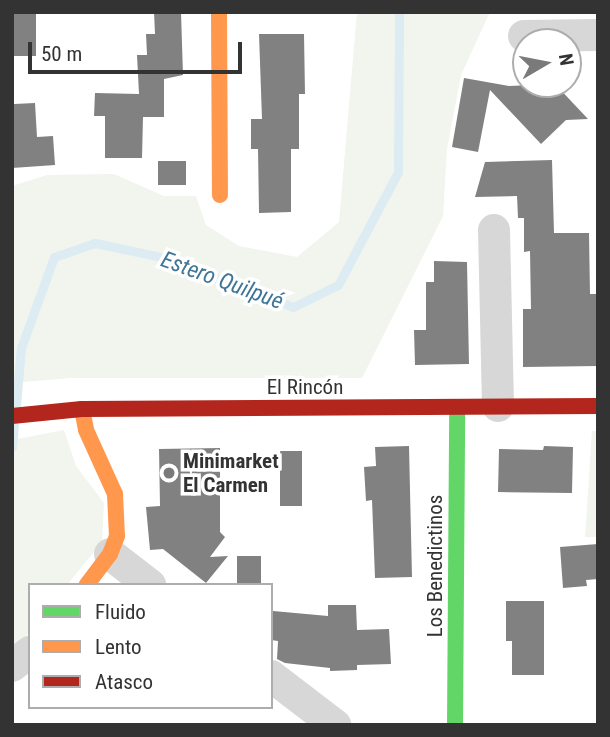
<!DOCTYPE html>
<html>
<head>
<meta charset="utf-8">
<style>
	body { margin:0 }
	#map { position:relative; width:610px; height:737px; overflow:hidden; background:#fff; font-family:"Roboto Condensed",sans-serif }
	div>[style] { position:absolute }
	.green>* { inset:0; background:#f1f5ed }
	.stream>* { height:9px; margin:-4.5px; padding:0 4.5px; transform-origin:4.5px; border-radius:4.5px; background:#ddebf3 }
	.building>* { inset:0; background:#818181; transform-origin:0 0 }
	.street>* { height:32px; margin:-16px; padding:0 16px; transform-origin:16px; border-radius:16px; background:#d7d7d7 }
	.fast>* { height:16px; margin:-8px; padding:0 8px; transform-origin:8px; border-radius:8px; background:#63d668 }
	.slow>* { height:16px; margin:-8px; padding:0 8px; transform-origin:8px; border-radius:8px; background:#ff974d }
	.jam>* { height:16px; margin:-8px; padding:0 8px; transform-origin:8px; border-radius:8px; background:#b3261e }
	.dots>* { width:19px; height:19px; translate:-50% -50%; box-sizing:border-box; border:4px solid #fff; border-radius:50% }
	span { translate:-50% -50%; white-space:nowrap; text-align:center; line-height:1.15; -webkit-text-stroke:7px #fff; paint-order:stroke }
	.street-label { font-size:21px; color:#333 }
	.poi-label { font-size:21px; color:#333; font-weight:700 }
	.left { translate:0 -50%; text-align:left }
	.water-label { font-size:23px; color:#3f7597; font-style:italic }
	.frame { position:absolute; inset:0; border:14px solid #333; pointer-events:none }
	.legend { position:absolute; left:28px; top:583px; width:245px; height:126px; box-sizing:border-box; background:#fff; border:2px solid #adadad; margin:0; padding:9px 12px; list-style:none; font-size:21px; color:#333 }
	.legend li { display:flex; align-items:center; gap:14px; height:35px }
	.legend b { width:35px; border:2px solid #adadad }
	.north { position:absolute; left:512px; top:28px; width:70px; height:70px; box-sizing:border-box; background:#fff; border:2px solid #adadad; border-radius:50%; rotate:80deg; font-size:19px; font-weight:700; line-height:28px; text-align:center; color:#333 }
	.north::after { content:''; display:block; margin:auto; width:24px; height:32px; background:#7a7a7a; clip-path:polygon(50% 0,100% 100%,50% 72%,0 100%) }
	.scale { position:absolute; left:28px; top:42px; width:214px; height:32px; box-sizing:border-box; border:4px solid #333; border-top:0; padding-left:9px; font-size:21px; line-height:24px; white-space:nowrap; color:#333; -webkit-text-stroke:5px #fff; paint-order:stroke }
</style>
</head>
<body>
<div id="map">
	<div class="green">
		<div style="clip-path:polygon(357px 12px,490px 12px,461px 75px,447px 149px,443px 216px,362px 378px,70px 378px,12px 383px,12px 186px,47px 175px,114px 174px,164px 196px,196px 196px,206px 225px,239px 246px,297px 257px,339px 222px)"></div>
		<div style="clip-path:polygon(64px 430px,76px 466px,104px 503px,102px 542px,67px 585px,30px 585px,30px 632px,12px 648px,12px 440px)"></div>
		<div style="clip-path:polygon(592px 431px,598px 431px,598px 537px,585px 537px)"></div>
	</div>
	<div class="stream">
		<div style="left:16px;top:406px;width:58px;rotate:-85.1deg"></div>
		<div style="left:21px;top:348px;width:97px;rotate:-70.1deg"></div>
		<div style="left:54px;top:257px;width:43px;rotate:-18.9deg"></div>
		<div style="left:95px;top:243px;width:67px;rotate:12deg"></div>
		<div style="left:161px;top:257px;width:141px;rotate:20.7deg"></div>
		<div style="left:293px;top:307px;width:50px;rotate:-26.1deg"></div>
		<div style="left:338px;top:285px;width:128px;rotate:-62deg"></div>
		<div style="left:398px;top:172px;width:160px;rotate:-89.6deg"></div>
		<div style="left:12px;top:447px;width:23px;rotate:-85deg"></div>
	</div>
	<div class="building">
		<div style="left:12px;top:12px;width:24px;height:44px"></div>
		<div style="clip-path:polygon(154px 12px,181px 12px,183px 75px,164px 79px,164px 117px,143px 117px,142px 158px,105px 158px,105px 116px,94px 116px,95px 93px,139px 94px,137px 55px,147px 55px,146px 34px,155px 34px)"></div>
		<div style="clip-path:polygon(259px 34px,304px 34px,305px 94px,299px 94px,299px 149px,291px 149px,291px 212px,259px 213px,258px 149px,251px 149px,251px 119px,262px 119px)"></div>
		<div style="clip-path:polygon(464px 78px,509px 86px,555px 84px,588px 119px,566px 120px,541px 144px,490px 90px,478px 152px,452px 147px)"></div>
		<div style="clip-path:polygon(35px 103px,37px 137px,53px 136px,55px 165px,12px 168px,14px 104px)"></div>
		<div style="clip-path:polygon(552px 160px,554px 233px,589px 233px,590px 294px,598px 294px,598px 366px,523px 367px,523px 309px,531px 309px,530px 251px,524px 252px,524px 218px,518px 218px,517px 196px,475px 197px,485px 162px)"></div>
		<div style="left:186px;top:161px;width:24px;height:28px;rotate:90deg"></div>
		<div style="clip-path:polygon(434px 261px,467px 262px,469px 364px,415px 365px,414px 330px,426px 330px,426px 282px,434px 282px)"></div>
		<div style="clip-path:polygon(409px 446px,412px 577px,375px 578px,372px 500px,366px 501px,364px 467px,376px 466px,375px 447px)"></div>
		<div style="clip-path:polygon(544px 446px,573px 447px,572px 493px,498px 492px,499px 449px,543px 450px)"></div>
		<div style="clip-path:polygon(220px 448px,220px 532px,225px 537px,210px 557px,228px 556px,206px 583px,163px 549px,150px 550px,146px 507px,160px 506px,159px 449px)"></div>
		<div style="left:280px;top:451px;width:22px;height:55px"></div>
		<div style="clip-path:polygon(598px 544px,598px 579px,586px 580px,587px 586px,563px 588px,560px 547px)"></div>
		<div style="left:237px;top:556px;width:24px;height:29px"></div>
		<div style="clip-path:polygon(506px 601px,544px 601px,544px 675px,512px 675px,512px 641px,506px 641px)"></div>
		<div style="clip-path:polygon(328px 605px,356px 605px,357px 630px,389px 629px,391px 664px,357px 665px,357px 670px,330px 671px,330px 668px,285px 663px,277px 659px,278px 641px,271px 640px,273px 611px,328px 616px)"></div>
	</div>
	<div class="street">
		<div style="left:524px;top:36px;width:74px;rotate:-0.8deg"></div>
		<div style="left:494px;top:230px;width:176px;rotate:88.7deg"></div>
		<div style="left:110px;top:554px;width:51px;rotate:37.8deg"></div>
		<div style="left:12px;top:666px;width:23px;rotate:-38deg"></div>
		<div style="left:271px;top:676px;width:81px;rotate:37.4deg"></div>
	</div>
	<div class="fast">
		<div style="left:455px;top:725px;width:318px;rotate:-89.6deg"></div>
	</div>
	<div class="slow">
		<div style="left:219px;top:12px;width:183px;rotate:89.7deg"></div>
		<div style="left:82px;top:409px;width:21px;rotate:79deg"></div>
		<div style="left:86px;top:430px;width:70px;rotate:65.6deg"></div>
		<div style="left:115px;top:494px;width:42px;rotate:87.3deg"></div>
		<div style="left:117px;top:536px;width:19px;rotate:111deg"></div>
		<div style="left:110px;top:554px;width:39px;rotate:127deg"></div>
	</div>
	<div class="jam">
		<div style="left:12px;top:416px;width:70px;rotate:-5.7deg"></div>
		<div style="left:82px;top:409px;width:516px;rotate:-0.33deg"></div>
	</div>
	<div class="dots">
		<div style="left:169px;top:473px;background:#7a7a7a"></div>
	</div>
	<div class="street-label">
		<span style="left:305px;top:387px">El Rincón</span>
		<span style="left:435px;top:566px;rotate:-90deg">Los Benedictinos</span>
	</div>
	<div class="poi-label">
		<span class="left" style="left:183px;top:473px">Minimarket<br>El Carmen</span>
	</div>
	<div class="water-label">
		<span style="left:222px;top:281px;rotate:20deg">Estero Quilpué</span>
	</div>
	<div class="frame"></div>
	<ul class="legend">
	<li><b style="height:9px;background:#63d668"></b>Fluido</li>
	<li><b style="height:9px;background:#ff974d"></b>Lento</li>
	<li><b style="height:9px;background:#b3261e"></b>Atasco</li>
	</ul>
	<div class="north">N</div>
	<div class="scale">50 m</div>
</div>
</body>
</html>
